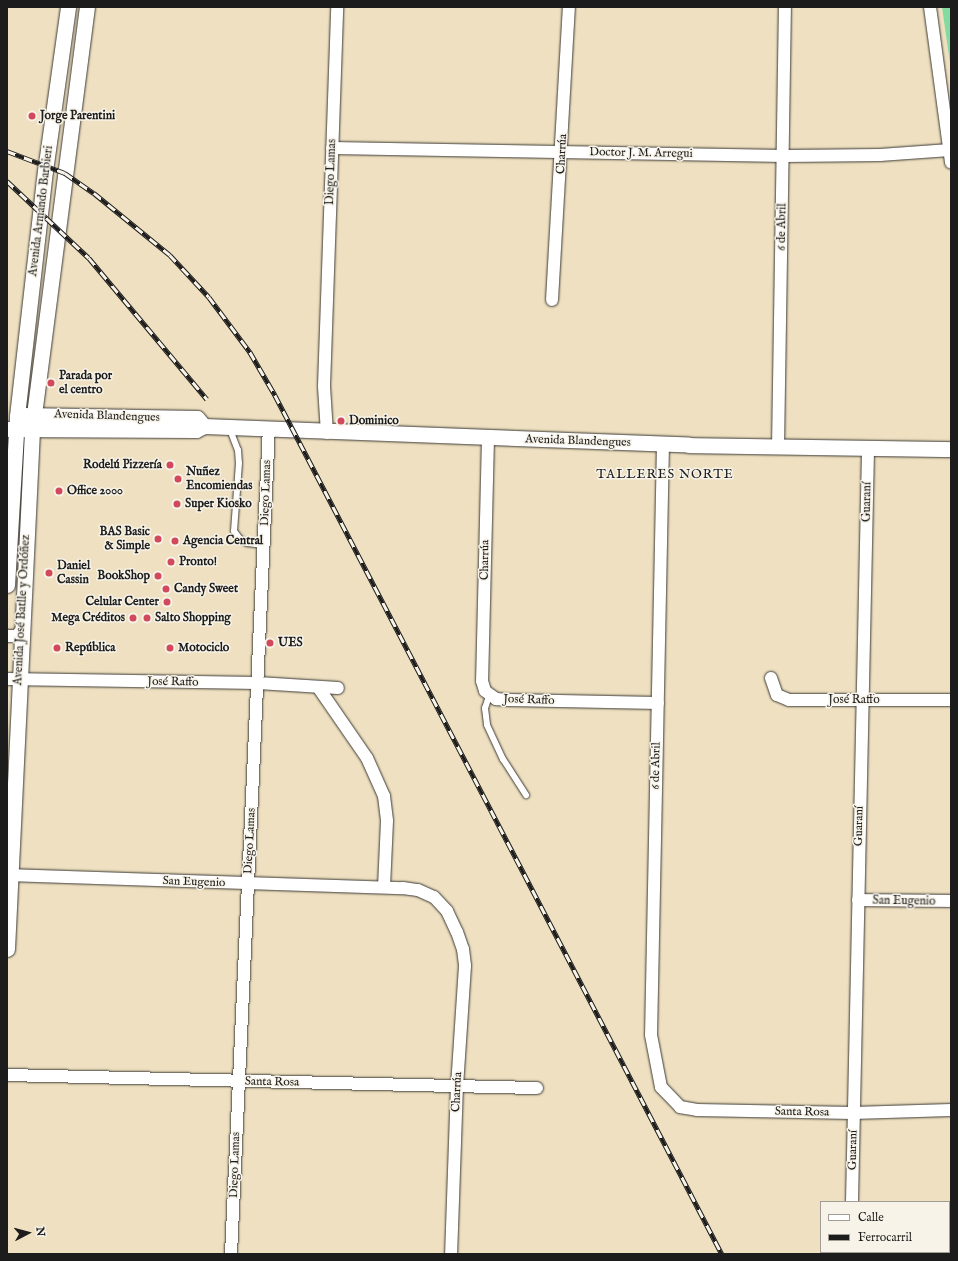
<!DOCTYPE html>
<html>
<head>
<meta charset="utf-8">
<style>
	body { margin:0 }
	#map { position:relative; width:958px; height:1261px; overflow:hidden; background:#eee0c0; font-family:"IM FELL English",serif }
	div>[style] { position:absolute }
	.green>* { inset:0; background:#82dba1 }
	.roads { filter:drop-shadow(0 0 1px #3c3935) drop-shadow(0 0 1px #3c3935) }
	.service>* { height:6px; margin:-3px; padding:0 3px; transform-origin:3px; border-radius:3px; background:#fff }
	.minor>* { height:12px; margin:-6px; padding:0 6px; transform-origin:6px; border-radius:6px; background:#fff }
	.tertiary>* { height:15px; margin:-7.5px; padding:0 7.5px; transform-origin:7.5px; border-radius:7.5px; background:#fff }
	.rail>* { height:4.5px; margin-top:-2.25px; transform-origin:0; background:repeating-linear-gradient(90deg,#f7f3e8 0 9px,#1c1c1c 0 18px); box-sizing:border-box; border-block:1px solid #1c1c1c }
	.dots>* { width:11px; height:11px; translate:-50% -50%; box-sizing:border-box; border:2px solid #f7f3e8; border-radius:50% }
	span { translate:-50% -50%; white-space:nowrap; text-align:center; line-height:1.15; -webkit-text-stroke:3px #f7f3e8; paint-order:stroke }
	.poi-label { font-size:12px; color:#1c1c1c; font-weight:700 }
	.left { translate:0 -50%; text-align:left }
	.right { translate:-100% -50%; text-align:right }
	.street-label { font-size:12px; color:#1c1c1c }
	.neighbourhood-label { font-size:13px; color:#1c1c1c; letter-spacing:1px }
	.frame { position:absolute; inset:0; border:8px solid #1c1c1c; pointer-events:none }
	.legend { position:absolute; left:820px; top:1201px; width:130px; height:52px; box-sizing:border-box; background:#f7f3e8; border:1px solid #9f9d96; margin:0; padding:5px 7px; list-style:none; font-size:12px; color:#1c1c1c }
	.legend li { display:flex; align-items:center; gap:8px; height:20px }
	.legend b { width:20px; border:1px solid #9f9d96 }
	.north { position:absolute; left:8px; top:1213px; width:40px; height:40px; -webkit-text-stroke:3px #f7f3e8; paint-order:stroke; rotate:84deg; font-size:11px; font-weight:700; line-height:16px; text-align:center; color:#1c1c1c }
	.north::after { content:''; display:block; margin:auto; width:14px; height:18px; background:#1c1c1c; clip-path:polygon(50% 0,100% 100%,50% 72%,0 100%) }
</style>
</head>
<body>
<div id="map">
	<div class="green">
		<div style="clip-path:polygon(942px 7px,951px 7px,951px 70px)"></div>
	</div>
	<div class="roads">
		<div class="service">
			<div style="left:229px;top:427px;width:25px;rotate:69deg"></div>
			<div style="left:238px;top:450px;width:13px;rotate:86deg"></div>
			<div style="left:239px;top:463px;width:68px;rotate:94.2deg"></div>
			<div style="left:234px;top:531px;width:10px;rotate:53deg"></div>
			<div style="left:240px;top:539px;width:8px;rotate:30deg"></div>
			<div style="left:247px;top:543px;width:17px;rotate:7deg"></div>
			<div style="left:489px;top:696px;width:13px;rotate:108deg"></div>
			<div style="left:485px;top:708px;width:17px;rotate:83deg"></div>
			<div style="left:487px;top:725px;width:38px;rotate:65deg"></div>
			<div style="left:503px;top:759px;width:43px;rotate:57.4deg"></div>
		</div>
		<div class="minor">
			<div style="left:930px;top:7px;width:157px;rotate:82.3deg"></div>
			<div style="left:332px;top:148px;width:452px;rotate:1deg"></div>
			<div style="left:784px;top:156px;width:96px;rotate:-0.6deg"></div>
			<div style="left:880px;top:155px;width:70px;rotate:-4.1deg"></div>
			<div style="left:552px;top:300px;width:293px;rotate:-86.7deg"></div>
			<div style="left:327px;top:433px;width:47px;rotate:-93.7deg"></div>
			<div style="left:324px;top:386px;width:379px;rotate:-88deg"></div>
			<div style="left:488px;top:438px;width:243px;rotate:91.4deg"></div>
			<div style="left:482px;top:681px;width:10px;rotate:73deg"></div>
			<div style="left:485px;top:691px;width:14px;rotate:36deg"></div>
			<div style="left:496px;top:699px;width:13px;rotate:4deg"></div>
			<div style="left:509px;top:700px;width:149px;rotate:1.2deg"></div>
			<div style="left:663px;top:444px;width:591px;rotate:91.16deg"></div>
			<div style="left:651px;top:1035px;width:53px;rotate:79.1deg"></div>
			<div style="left:661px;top:1087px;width:28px;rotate:46deg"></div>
			<div style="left:680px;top:1107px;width:17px;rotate:10deg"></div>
			<div style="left:697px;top:1110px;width:156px;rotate:1.1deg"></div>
			<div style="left:853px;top:1113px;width:98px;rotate:-1.8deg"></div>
			<div style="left:778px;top:448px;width:441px;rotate:-89.1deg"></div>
			<div style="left:7px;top:636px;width:9px"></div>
			<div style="left:16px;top:636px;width:6px;rotate:-45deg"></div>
			<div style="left:771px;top:678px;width:18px;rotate:71deg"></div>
			<div style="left:777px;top:695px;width:13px;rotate:23deg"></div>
			<div style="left:789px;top:700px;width:162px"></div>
			<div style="left:7px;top:679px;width:251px;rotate:0.9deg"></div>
			<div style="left:258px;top:683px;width:80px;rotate:3.6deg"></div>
			<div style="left:318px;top:687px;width:86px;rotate:55.4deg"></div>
			<div style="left:367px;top:758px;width:42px;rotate:65.9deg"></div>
			<div style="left:384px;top:796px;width:25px;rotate:83deg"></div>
			<div style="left:387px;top:821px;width:66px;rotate:92.6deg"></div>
			<div style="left:7px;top:875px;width:396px;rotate:1.9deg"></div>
			<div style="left:403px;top:888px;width:15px;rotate:8deg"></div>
			<div style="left:418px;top:890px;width:17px;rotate:24deg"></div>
			<div style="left:434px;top:897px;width:19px;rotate:47deg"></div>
			<div style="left:447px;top:911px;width:23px;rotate:65deg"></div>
			<div style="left:457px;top:932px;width:18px;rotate:71deg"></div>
			<div style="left:463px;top:949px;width:17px;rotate:83deg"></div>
			<div style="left:465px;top:966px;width:119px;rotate:93.8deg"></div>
			<div style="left:457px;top:1085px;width:169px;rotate:92deg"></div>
			<div style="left:858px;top:900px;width:93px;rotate:0.6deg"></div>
			<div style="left:7px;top:1075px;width:530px;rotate:1.41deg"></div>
			<div style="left:852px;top:1202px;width:753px;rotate:-88.78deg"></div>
			<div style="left:231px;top:1254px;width:827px;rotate:-87.37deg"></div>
			<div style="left:851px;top:1254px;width:2px;rotate:-90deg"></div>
		</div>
		<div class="tertiary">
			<div style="left:23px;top:415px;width:174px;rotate:1deg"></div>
			<div style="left:197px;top:418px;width:11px;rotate:49deg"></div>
			<div style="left:7px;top:429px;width:189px;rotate:0.3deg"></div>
			<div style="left:196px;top:430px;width:9px;rotate:-27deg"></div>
			<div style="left:204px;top:426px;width:485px;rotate:2.2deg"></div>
			<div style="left:689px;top:445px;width:262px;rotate:0.9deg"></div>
			<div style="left:7px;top:585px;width:169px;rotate:-86.6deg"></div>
			<div style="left:17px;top:416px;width:247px;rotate:-83.5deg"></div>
			<div style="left:45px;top:171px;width:166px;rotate:-82deg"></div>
			<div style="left:7px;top:949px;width:520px;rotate:-87.24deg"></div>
			<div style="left:32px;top:430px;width:427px;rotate:-82.6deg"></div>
		</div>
	</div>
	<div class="rail">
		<div style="left:7px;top:151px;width:62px;rotate:20.8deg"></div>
		<div style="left:65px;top:173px;width:35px;rotate:35deg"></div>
		<div style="left:94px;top:193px;width:98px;rotate:39.2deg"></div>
		<div style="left:170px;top:255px;width:57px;rotate:47.1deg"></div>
		<div style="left:209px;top:297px;width:69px;rotate:53.3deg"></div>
		<div style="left:250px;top:352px;width:50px;rotate:59.8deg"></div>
		<div style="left:275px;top:395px;width:968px;rotate:62.51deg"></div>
		<div style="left:7px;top:181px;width:112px;rotate:43.2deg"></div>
		<div style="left:89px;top:258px;width:184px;rotate:50.1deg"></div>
	</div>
	<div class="dots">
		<div style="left:32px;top:116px;background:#d1495b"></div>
		<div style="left:51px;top:383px;background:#d1495b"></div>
		<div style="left:341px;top:421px;background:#d1495b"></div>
		<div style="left:170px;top:465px;background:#d1495b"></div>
		<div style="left:178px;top:479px;background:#d1495b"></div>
		<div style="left:59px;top:491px;background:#d1495b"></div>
		<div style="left:177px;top:504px;background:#d1495b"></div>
		<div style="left:158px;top:539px;background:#d1495b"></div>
		<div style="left:175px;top:541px;background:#d1495b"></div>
		<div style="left:171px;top:562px;background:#d1495b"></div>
		<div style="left:49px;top:573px;background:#d1495b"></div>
		<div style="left:158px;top:576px;background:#d1495b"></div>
		<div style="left:166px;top:589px;background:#d1495b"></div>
		<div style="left:167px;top:602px;background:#d1495b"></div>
		<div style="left:133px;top:618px;background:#d1495b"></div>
		<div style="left:147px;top:618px;background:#d1495b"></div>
		<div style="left:270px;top:643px;background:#d1495b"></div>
		<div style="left:57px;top:648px;background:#d1495b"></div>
		<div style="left:170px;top:648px;background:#d1495b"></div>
	</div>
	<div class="poi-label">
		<span class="left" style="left:40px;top:116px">Jorge Parentini</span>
		<span class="left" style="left:59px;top:383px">Parada por<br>el centro</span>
		<span class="left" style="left:349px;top:421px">Dominico</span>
		<span class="right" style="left:162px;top:465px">Rodelú Pizzería</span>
		<span class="left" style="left:186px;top:479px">Nuñez<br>Encomiendas</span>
		<span class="left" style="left:67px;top:491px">Office 2000</span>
		<span class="left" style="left:185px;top:504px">Super Kiosko</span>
		<span class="right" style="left:150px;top:539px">BAS Basic<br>&amp; Simple</span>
		<span class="left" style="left:183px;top:541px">Agencia Central</span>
		<span class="left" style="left:179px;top:562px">Pronto!</span>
		<span class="left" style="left:57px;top:573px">Daniel<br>Cassin</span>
		<span class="right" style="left:150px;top:576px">BookShop</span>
		<span class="left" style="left:174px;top:589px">Candy Sweet</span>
		<span class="right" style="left:159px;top:602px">Celular Center</span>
		<span class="right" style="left:125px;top:618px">Mega Créditos</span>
		<span class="left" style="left:155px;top:618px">Salto Shopping</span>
		<span class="left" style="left:278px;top:643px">UES</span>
		<span class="left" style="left:65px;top:648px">República</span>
		<span class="left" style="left:178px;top:648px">Motociclo</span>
	</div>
	<div class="street-label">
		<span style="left:641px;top:153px;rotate:1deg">Doctor J. M. Arregui</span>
		<span style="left:562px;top:154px;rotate:-87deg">Charrúa</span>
		<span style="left:331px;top:172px;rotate:-88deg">Diego Lamas</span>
		<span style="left:41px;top:211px;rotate:-83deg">Avenida Armando Barbieri</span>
		<span style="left:782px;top:227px;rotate:-89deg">6 de Abril</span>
		<span style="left:107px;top:416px;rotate:2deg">Avenida Blandengues</span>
		<span style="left:578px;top:441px;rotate:2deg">Avenida Blandengues</span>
		<span style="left:266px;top:493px;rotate:-88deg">Diego Lamas</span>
		<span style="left:867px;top:502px;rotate:-89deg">Guaraní</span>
		<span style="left:485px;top:560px;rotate:-89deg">Charrúa</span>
		<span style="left:22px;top:610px;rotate:-87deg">Avenida José Batlle y Ordóñez</span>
		<span style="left:173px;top:682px;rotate:1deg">José Raffo</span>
		<span style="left:529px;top:700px;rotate:2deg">José Raffo</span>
		<span style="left:854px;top:700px">José Raffo</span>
		<span style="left:656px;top:766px;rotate:-89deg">6 de Abril</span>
		<span style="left:859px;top:826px;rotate:-89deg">Guaraní</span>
		<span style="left:250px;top:841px;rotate:-87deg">Diego Lamas</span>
		<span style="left:194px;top:882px;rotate:2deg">San Eugenio</span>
		<span style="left:904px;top:901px;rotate:1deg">San Eugenio</span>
		<span style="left:272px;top:1082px;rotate:1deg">Santa Rosa</span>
		<span style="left:457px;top:1092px;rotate:-87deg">Charrúa</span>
		<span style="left:802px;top:1112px;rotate:1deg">Santa Rosa</span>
		<span style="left:853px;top:1150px;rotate:-89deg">Guaraní</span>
		<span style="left:235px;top:1165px;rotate:-88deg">Diego Lamas</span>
	</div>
	<div class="neighbourhood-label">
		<span style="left:665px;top:475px">TALLERES NORTE</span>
	</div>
	<div class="frame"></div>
	<ul class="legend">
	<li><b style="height:5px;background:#fff"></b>Calle</li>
	<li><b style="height:5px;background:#1c1c1c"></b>Ferrocarril</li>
	</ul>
	<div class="north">N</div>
</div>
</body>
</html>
